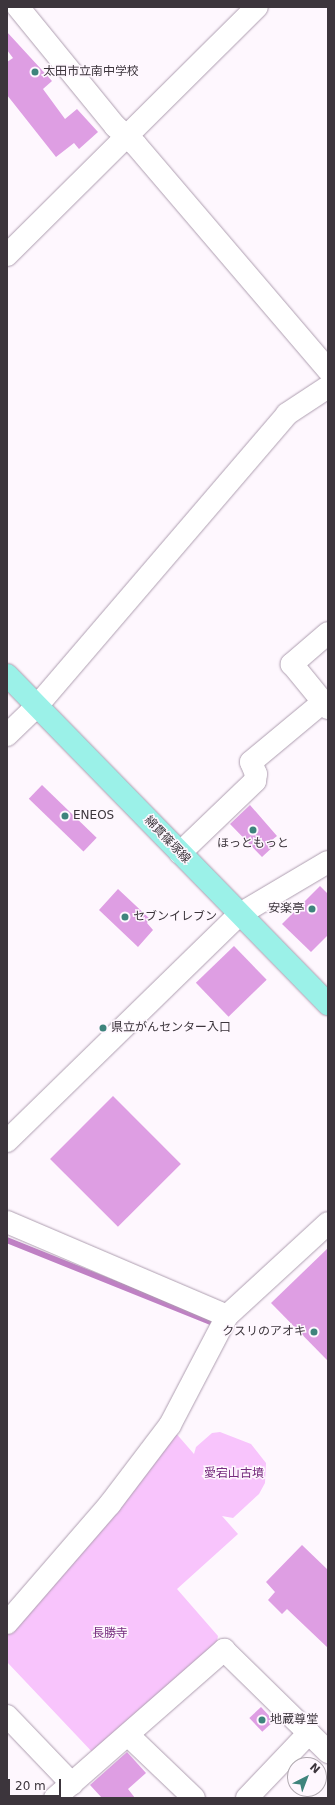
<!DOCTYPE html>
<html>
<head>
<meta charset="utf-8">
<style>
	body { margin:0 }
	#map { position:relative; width:335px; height:1805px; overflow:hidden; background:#fef7fe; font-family:"DejaVu Sans","Noto Sans JP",sans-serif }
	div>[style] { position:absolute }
	.green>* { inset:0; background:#f8c4fc }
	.stream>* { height:5.5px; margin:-2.75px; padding:0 2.75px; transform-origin:2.75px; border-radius:2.75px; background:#bf80c4 }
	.building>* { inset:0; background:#de9ee3; transform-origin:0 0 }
	.roads { filter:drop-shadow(0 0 1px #ae9eb0) drop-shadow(0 0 1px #ae9eb0) }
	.minor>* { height:22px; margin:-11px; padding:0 11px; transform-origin:11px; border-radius:11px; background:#fff }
	.major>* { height:22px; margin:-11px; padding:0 11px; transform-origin:11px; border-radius:11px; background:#9bf1e8 }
	.dots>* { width:11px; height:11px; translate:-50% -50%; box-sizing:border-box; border:2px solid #fef7fe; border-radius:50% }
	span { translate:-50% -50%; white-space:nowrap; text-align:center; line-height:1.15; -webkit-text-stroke:3px #fef7fe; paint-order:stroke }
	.poi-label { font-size:12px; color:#3c353c }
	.left { translate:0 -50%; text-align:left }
	.right { translate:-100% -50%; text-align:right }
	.street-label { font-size:12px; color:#3c353c }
	.park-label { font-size:12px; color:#752a7d }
	.frame { position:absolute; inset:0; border:8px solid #3c353c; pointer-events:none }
	.north { position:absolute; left:287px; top:1757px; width:40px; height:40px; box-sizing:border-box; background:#fef7fe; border:1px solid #b0a9b0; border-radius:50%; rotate:42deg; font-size:11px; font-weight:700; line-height:16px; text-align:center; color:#3c353c }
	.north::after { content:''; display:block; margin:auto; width:14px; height:18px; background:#3e847c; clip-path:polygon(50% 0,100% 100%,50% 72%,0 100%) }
	.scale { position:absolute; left:8px; top:1779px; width:53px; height:18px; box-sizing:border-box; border:2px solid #3c353c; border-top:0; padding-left:5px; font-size:12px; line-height:14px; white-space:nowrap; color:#3c353c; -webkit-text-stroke:3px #fef7fe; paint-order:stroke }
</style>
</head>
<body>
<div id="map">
	<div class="green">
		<div style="clip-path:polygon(174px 1431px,194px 1454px,196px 1447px,212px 1433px,220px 1432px,251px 1444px,266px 1463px,265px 1483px,259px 1494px,233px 1518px,222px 1516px,238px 1534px,177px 1589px,218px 1636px,215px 1652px,95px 1755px,7px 1662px,7px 1631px)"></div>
	</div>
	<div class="stream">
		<div style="left:7px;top:1240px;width:220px;rotate:21.9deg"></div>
	</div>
	<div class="building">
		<div style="clip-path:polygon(7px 32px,52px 81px,43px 89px,65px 119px,77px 109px,98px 132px,79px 149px,74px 143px,56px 157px,7px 95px,7px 62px,13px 58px,7px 50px)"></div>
		<div style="left:42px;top:785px;width:76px;height:19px;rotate:44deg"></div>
		<div style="clip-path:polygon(250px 805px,277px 836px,272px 840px,276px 844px,262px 857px,230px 824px)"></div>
		<div style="clip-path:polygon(320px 886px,328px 894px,328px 935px,311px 952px,282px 924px)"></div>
		<div style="clip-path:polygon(118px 889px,150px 919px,147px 923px,153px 930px,138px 947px,99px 910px)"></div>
		<div style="left:234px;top:946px;width:47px;height:53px;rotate:46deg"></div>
		<div style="left:113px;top:1096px;width:96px;height:89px;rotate:45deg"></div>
		<div style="clip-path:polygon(328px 1248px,328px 1361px,271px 1303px)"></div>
		<div style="clip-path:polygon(302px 1545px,328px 1570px,328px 1648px,287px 1609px,282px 1614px,268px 1600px,275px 1592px,266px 1582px)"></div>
		<div style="left:261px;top:1707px;width:19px;height:16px;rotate:47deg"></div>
		<div style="clip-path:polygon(127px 1752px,146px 1773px,128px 1789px,135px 1798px,102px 1798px,90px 1785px)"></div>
	</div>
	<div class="roads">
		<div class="minor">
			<div style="left:18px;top:7px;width:154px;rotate:50.8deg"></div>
			<div style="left:115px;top:126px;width:28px;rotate:42deg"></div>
			<div style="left:136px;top:145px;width:296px;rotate:49.5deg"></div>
			<div style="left:7px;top:255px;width:352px;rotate:-44.8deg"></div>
			<div style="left:328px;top:633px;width:48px;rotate:139.3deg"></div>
			<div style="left:292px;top:664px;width:57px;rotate:50.7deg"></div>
			<div style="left:7px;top:735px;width:42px;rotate:-44deg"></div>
			<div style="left:37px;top:706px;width:384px;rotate:-49.4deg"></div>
			<div style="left:287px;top:414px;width:49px;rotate:-33.4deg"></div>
			<div style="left:180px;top:853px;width:104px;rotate:-43.8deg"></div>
			<div style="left:255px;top:781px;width:7px;rotate:-82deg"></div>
			<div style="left:256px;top:774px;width:13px;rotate:-113deg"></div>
			<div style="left:251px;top:762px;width:94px;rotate:-39.8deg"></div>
			<div style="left:7px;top:1141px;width:325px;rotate:-44.3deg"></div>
			<div style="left:240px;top:914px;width:102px;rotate:-30.6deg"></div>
			<div style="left:7px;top:1222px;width:239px;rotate:23.1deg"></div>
			<div style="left:7px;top:1623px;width:157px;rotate:-49.1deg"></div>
			<div style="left:110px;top:1504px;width:99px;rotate:-52.8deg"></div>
			<div style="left:170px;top:1425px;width:123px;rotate:-62.4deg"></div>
			<div style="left:227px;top:1316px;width:137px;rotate:-42.6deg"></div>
			<div style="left:7px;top:1716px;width:94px;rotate:46.3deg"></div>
			<div style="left:128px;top:1735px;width:91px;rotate:43.7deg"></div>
			<div style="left:55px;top:1798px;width:225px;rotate:-41.2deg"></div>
			<div style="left:224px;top:1650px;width:146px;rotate:44.4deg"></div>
			<div style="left:247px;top:1798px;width:90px;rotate:-46.4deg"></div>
		</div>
		<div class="major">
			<div style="left:7px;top:675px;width:460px;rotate:45.7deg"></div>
		</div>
	</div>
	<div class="dots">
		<div style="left:35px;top:72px;background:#3e847c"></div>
		<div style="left:65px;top:816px;background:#3e847c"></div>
		<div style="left:253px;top:830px;background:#3e847c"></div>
		<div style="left:312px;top:909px;background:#3e847c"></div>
		<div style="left:125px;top:917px;background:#3e847c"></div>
		<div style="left:103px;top:1028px;background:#3e847c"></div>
		<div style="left:314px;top:1332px;background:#3e847c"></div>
		<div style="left:262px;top:1720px;background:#3e847c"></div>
	</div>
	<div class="poi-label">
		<span class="left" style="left:43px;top:72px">太田市立南中学校</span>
		<span class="left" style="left:73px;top:816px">ENEOS</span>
		<span style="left:253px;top:844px">ほっともっと</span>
		<span class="right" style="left:304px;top:909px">安楽亭</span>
		<span class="left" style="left:133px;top:917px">セブンイレブン</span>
		<span class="left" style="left:111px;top:1028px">県立がんセンター入口</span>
		<span class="right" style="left:306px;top:1332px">クスリのアオキ</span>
		<span class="left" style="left:270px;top:1720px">地蔵尊堂</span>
	</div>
	<div class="street-label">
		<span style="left:167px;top:840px;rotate:46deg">綿貫篠塚線</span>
	</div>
	<div class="park-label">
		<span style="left:234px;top:1474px">愛宕山古墳</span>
		<span style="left:110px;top:1634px">長勝寺</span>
	</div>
	<div class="frame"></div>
	<div class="north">N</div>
	<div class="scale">20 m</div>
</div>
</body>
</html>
